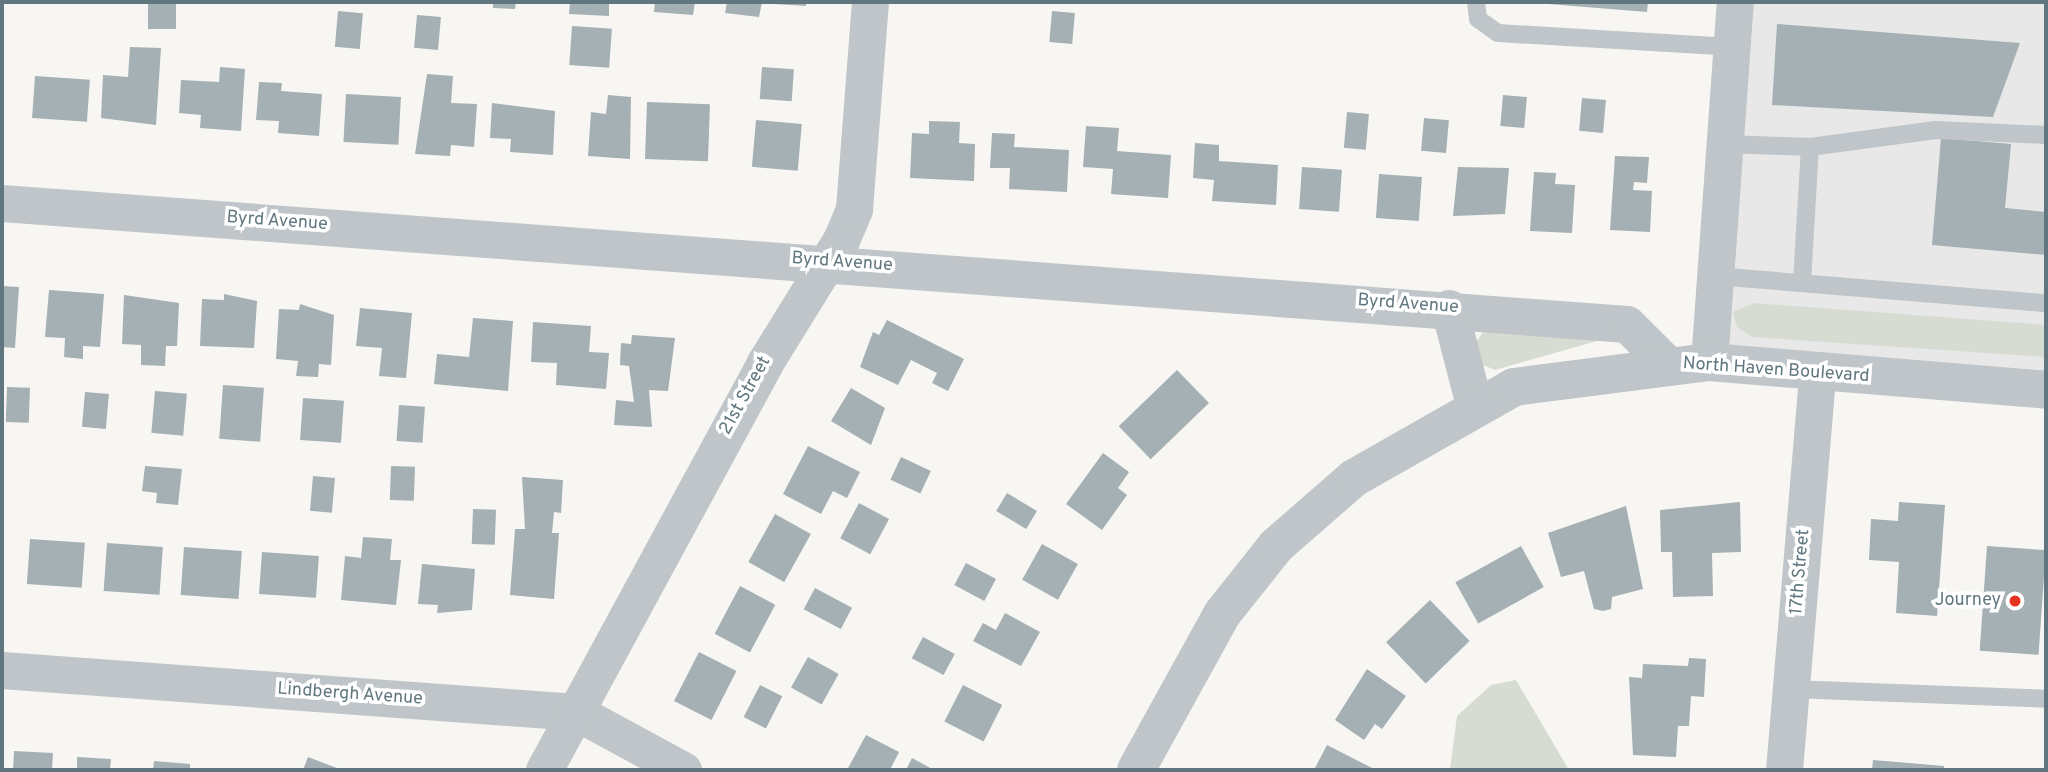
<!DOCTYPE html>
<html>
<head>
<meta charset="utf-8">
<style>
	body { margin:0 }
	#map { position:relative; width:2048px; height:772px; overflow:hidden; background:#f7f6f3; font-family:Overpass,sans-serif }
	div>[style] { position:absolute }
	.built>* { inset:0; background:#e7e8e7 }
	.green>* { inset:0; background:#d7dcd2 }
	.building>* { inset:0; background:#a4b0b3; transform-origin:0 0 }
	.service>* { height:18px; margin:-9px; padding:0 9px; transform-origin:9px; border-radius:9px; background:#bfc5c8 }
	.minor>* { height:37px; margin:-18.5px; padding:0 18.5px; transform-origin:18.5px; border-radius:18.5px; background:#bfc5c8 }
	.tertiary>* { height:38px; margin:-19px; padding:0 19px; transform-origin:19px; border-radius:19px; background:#bfc5c8 }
	.dots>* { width:19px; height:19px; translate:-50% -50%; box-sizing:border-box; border:4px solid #fff; border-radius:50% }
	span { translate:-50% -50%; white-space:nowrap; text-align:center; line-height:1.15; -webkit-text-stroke:7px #fff; paint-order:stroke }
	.street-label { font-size:18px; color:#61777f }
	.poi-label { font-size:18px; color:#61777f }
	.right { translate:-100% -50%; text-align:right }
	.frame { position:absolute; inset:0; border:4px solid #61777f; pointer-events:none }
</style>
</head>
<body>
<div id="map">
	<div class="built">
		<div style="clip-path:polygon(1735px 2px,2046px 2px,2046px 390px,1709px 362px)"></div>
	</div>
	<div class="green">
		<div style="clip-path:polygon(1754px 303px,2046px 325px,2046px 357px,1752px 337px,1737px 327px,1733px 312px)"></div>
		<div style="clip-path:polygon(1484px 331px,1595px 335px,1597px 341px,1495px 370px,1483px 365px,1476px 342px)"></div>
		<div style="clip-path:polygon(1516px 680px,1569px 770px,1450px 770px,1457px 716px,1491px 685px)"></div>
	</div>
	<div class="building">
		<div style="left:148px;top:2px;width:28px;height:27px"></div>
		<div style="clip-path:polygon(493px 2px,516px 2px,515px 9px,493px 8px)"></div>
		<div style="clip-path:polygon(570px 2px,609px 2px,609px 16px,569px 14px)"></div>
		<div style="clip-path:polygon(655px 2px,695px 2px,693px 15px,654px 12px)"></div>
		<div style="clip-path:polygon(727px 2px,762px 2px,759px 17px,725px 13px)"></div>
		<div style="clip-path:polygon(774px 2px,806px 2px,806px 6px,774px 4px)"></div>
		<div style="clip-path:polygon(1524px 2px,1648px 2px,1647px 12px)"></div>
		<div style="left:338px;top:11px;width:25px;height:36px;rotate:5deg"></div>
		<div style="left:1052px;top:11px;width:23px;height:31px;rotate:5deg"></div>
		<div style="left:417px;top:15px;width:24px;height:33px;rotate:5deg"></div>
		<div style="clip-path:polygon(1777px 24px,2020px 43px,1993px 117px,1772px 105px)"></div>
		<div style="left:572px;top:26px;width:40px;height:39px;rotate:4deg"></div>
		<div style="clip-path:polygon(130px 47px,161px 48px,156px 125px,101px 118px,103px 75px,128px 77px)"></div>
		<div style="clip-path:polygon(220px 67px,245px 69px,241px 131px,200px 128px,201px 115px,179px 113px,181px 80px,219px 82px)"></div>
		<div style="left:762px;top:67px;width:32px;height:32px;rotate:4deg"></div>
		<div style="clip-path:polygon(427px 74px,453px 76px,451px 103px,477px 104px,474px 147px,451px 145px,450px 156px,415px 154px)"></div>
		<div style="left:35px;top:76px;width:55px;height:42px;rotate:4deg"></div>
		<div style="clip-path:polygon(259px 82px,282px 83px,281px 91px,322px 94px,319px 136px,278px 133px,279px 121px,256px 120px)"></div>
		<div style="left:346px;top:94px;width:55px;height:48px;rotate:3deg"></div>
		<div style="clip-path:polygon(608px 95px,631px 97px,630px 159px,588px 156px,591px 112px,606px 114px)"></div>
		<div style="left:1503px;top:95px;width:24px;height:31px;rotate:5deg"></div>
		<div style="left:1582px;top:98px;width:24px;height:33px;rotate:5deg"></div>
		<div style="left:647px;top:102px;width:63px;height:57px;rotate:2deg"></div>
		<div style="clip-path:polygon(492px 103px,555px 111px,553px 155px,510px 152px,511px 139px,490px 138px)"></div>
		<div style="left:1347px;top:112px;width:22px;height:36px;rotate:5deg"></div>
		<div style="left:1424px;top:118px;width:25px;height:33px;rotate:5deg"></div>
		<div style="left:756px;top:120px;width:46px;height:47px;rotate:5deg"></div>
		<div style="clip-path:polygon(929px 121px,960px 122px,959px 143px,975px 144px,974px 181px,910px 178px,912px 133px,929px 134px)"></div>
		<div style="clip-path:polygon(1086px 126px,1119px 128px,1117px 151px,1171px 155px,1168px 198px,1111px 194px,1113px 169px,1083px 167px)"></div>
		<div style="clip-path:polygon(992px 133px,1015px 134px,1014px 147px,1069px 150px,1067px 192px,1009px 189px,1010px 168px,990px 168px)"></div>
		<div style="clip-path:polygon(1941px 138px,2011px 144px,2005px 208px,2046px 212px,2046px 255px,1932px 245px)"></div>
		<div style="clip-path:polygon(1195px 143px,1219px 145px,1219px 161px,1278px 165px,1276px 205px,1212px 201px,1214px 180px,1193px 178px)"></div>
		<div style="clip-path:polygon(1615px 156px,1649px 157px,1647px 183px,1634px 182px,1633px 190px,1652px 191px,1650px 232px,1610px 230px)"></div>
		<div style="left:1302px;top:167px;width:40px;height:42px;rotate:4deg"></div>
		<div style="clip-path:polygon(1458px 167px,1509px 168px,1505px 214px,1453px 216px)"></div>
		<div style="clip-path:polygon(1534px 172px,1556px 173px,1555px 184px,1575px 185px,1572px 233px,1530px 231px)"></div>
		<div style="left:1379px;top:174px;width:43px;height:44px;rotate:4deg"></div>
		<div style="clip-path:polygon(2px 286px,19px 287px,15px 348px,2px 347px)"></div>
		<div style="clip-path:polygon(49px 290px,104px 294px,100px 347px,83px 346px,83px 359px,64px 357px,65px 338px,45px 337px)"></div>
		<div style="clip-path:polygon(224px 294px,257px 301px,254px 348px,200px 346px,202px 299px,224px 300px)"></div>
		<div style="clip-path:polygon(124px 295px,179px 303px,177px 346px,166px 346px,165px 366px,141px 365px,141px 345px,122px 344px)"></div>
		<div style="clip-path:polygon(300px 304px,334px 315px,331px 365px,319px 364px,318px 377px,296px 376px,298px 361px,276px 359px,279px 309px,299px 310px)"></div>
		<div style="clip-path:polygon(360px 308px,412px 313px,406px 378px,379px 376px,382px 348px,356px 346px)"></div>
		<div style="clip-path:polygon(473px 318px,513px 321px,508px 391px,434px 384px,437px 354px,469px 357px)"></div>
		<div style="clip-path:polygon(887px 320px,964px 359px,948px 391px,932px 383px,937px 373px,911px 360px,898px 385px,860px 367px,873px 332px,879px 335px)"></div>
		<div style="clip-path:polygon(533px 322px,591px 326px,589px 352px,609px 353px,606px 389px,556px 385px,557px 363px,531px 362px)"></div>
		<div style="clip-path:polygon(632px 335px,675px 338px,668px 391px,649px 390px,652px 427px,614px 425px,616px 400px,634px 402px,629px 366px,620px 365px,621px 343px,631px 344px)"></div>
		<div style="left:1177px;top:370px;width:46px;height:81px;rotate:46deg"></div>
		<div style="left:223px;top:385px;width:41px;height:54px;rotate:4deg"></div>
		<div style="left:7px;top:387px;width:23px;height:35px;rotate:2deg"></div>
		<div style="clip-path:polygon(851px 388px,885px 408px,871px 445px,831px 421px)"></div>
		<div style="left:155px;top:391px;width:32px;height:42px;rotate:5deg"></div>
		<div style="left:85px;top:392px;width:24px;height:35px;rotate:5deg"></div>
		<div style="left:303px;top:398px;width:41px;height:42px;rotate:4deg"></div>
		<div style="left:399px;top:405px;width:26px;height:36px;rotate:4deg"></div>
		<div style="clip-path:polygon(808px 446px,860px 472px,847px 498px,833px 491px,821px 514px,783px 494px)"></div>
		<div style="clip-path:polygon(1103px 453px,1129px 472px,1118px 488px,1127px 495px,1102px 530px,1066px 504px)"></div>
		<div style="left:901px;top:457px;width:33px;height:25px;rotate:25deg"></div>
		<div style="clip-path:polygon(145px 466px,182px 469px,178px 505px,156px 503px,157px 493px,142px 491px)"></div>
		<div style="left:391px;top:466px;width:24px;height:34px;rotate:2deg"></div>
		<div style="left:313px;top:476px;width:22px;height:35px;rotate:5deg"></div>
		<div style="clip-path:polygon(522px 477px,563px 480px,561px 513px,554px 512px,552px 533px,559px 533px,554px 599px,510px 595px,515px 529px,525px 529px)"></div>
		<div style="left:1007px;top:493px;width:35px;height:21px;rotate:31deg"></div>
		<div style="clip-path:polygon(1740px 502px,1741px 552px,1712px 553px,1713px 596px,1673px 597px,1672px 552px,1661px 552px,1660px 510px)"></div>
		<div style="clip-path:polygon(1899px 502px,1945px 505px,1937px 616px,1896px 613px,1899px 562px,1869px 560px,1871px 519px,1898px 521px)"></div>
		<div style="left:859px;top:503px;width:34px;height:40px;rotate:28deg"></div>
		<div style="clip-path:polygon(1626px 506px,1643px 589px,1612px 597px,1611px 609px,1603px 611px,1594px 609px,1584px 571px,1561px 577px,1548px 533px)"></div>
		<div style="left:473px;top:509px;width:23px;height:35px;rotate:2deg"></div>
		<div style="left:775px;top:514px;width:41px;height:55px;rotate:29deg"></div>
		<div style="clip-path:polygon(363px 537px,392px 539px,390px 560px,401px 560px,396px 605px,341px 600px,345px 556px,361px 558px)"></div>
		<div style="left:30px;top:539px;width:55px;height:45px;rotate:4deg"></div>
		<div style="left:107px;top:543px;width:56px;height:48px;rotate:4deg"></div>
		<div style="left:1042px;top:544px;width:41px;height:41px;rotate:29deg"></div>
		<div style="left:1521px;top:546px;width:47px;height:75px;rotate:61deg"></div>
		<div style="left:1987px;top:546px;width:59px;height:105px;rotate:4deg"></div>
		<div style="left:184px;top:547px;width:58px;height:48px;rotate:4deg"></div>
		<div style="left:262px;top:552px;width:57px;height:42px;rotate:4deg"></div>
		<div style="left:966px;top:563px;width:34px;height:25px;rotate:28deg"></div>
		<div style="clip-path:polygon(422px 564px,475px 569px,472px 610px,437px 613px,438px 605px,418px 604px)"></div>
		<div style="left:740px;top:586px;width:40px;height:54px;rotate:28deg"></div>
		<div style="left:815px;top:588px;width:42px;height:24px;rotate:28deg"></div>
		<div style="left:1430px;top:600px;width:57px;height:61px;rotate:46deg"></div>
		<div style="clip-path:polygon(1005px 613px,1040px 632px,1021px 666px,973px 641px,983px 623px,996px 630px)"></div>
		<div style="left:923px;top:637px;width:36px;height:24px;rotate:28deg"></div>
		<div style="left:699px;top:652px;width:42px;height:55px;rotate:27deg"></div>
		<div style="left:808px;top:657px;width:35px;height:35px;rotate:29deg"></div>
		<div style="clip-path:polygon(1689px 658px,1706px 659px,1704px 697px,1691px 696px,1689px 726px,1678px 726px,1676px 757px,1633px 755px,1629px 677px,1642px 678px,1643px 664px,1688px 666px)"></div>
		<div style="clip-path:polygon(1367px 669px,1406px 696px,1382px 729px,1375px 724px,1364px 740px,1335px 720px)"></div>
		<div style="left:760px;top:685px;width:25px;height:36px;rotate:27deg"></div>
		<div style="left:963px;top:685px;width:44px;height:41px;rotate:27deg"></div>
		<div style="clip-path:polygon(866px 735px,899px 752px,890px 770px,847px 770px)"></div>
		<div style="clip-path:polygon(1327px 745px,1376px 770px,1314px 770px)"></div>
		<div style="left:14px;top:751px;width:39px;height:19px;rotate:3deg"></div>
		<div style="clip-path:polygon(77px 757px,111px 759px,110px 770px,77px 770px)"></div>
		<div style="clip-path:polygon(308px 757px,342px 770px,303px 770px)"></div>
		<div style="clip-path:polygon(912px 758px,934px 770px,906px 770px)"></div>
		<div style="clip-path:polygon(1873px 760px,1944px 766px,1944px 770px,1872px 770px)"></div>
		<div style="clip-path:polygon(154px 761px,190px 764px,190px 770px,153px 770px)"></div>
	</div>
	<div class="service">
		<div style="left:1476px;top:2px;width:17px;rotate:83deg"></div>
		<div style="left:1478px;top:19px;width:24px;rotate:35deg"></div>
		<div style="left:1498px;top:33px;width:234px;rotate:3.4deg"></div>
		<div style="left:1725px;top:144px;width:85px;rotate:2deg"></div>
		<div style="left:1810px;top:147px;width:136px;rotate:93.4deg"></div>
		<div style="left:1810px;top:147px;width:127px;rotate:-7.7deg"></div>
		<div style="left:1936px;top:130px;width:110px;rotate:2.6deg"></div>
		<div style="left:1715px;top:276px;width:332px;rotate:4.7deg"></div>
		<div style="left:1791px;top:689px;width:255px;rotate:2.2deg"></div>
	</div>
	<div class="minor">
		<div style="left:2px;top:203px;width:1629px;rotate:4.26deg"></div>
		<div style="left:1627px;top:324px;width:55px;rotate:45deg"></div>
		<div style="left:1449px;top:308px;width:100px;rotate:75.5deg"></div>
		<div style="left:1709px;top:362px;width:361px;rotate:-85.9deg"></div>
		<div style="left:2px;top:670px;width:576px;rotate:4.18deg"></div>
		<div style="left:576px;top:712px;width:122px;rotate:28.5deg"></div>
		<div style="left:544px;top:770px;width:462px;rotate:-61.5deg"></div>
		<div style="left:764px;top:364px;width:146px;rotate:-58.2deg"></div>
		<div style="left:841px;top:240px;width:34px;rotate:-67deg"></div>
		<div style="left:854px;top:209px;width:208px;rotate:-85.6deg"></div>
		<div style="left:1784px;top:770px;width:397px;rotate:-85.2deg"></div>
	</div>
	<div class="tertiary">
		<div style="left:1136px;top:770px;width:178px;rotate:-61.1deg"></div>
		<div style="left:1222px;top:614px;width:87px;rotate:-51.5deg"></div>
		<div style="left:1276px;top:546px;width:103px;rotate:-41.1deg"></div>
		<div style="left:1354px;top:478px;width:184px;rotate:-29.6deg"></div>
		<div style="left:1514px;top:387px;width:197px;rotate:-7.3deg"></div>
		<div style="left:1709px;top:362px;width:338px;rotate:4.7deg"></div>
	</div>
	<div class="dots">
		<div style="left:2015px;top:601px;background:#e63424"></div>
	</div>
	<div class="street-label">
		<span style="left:277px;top:222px;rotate:4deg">Byrd Avenue</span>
		<span style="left:842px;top:263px;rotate:4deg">Byrd Avenue</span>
		<span style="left:1408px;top:305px;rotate:4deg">Byrd Avenue</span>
		<span style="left:1776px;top:371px;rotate:4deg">North Haven Boulevard</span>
		<span style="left:746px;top:396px;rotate:-61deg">21st Street</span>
		<span style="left:1801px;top:572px;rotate:-85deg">17th Street</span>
		<span style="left:350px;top:695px;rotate:4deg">Lindbergh Avenue</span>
	</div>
	<div class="poi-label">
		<span class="right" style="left:2001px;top:601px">Journey</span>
	</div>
	<div class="frame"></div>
</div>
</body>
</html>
